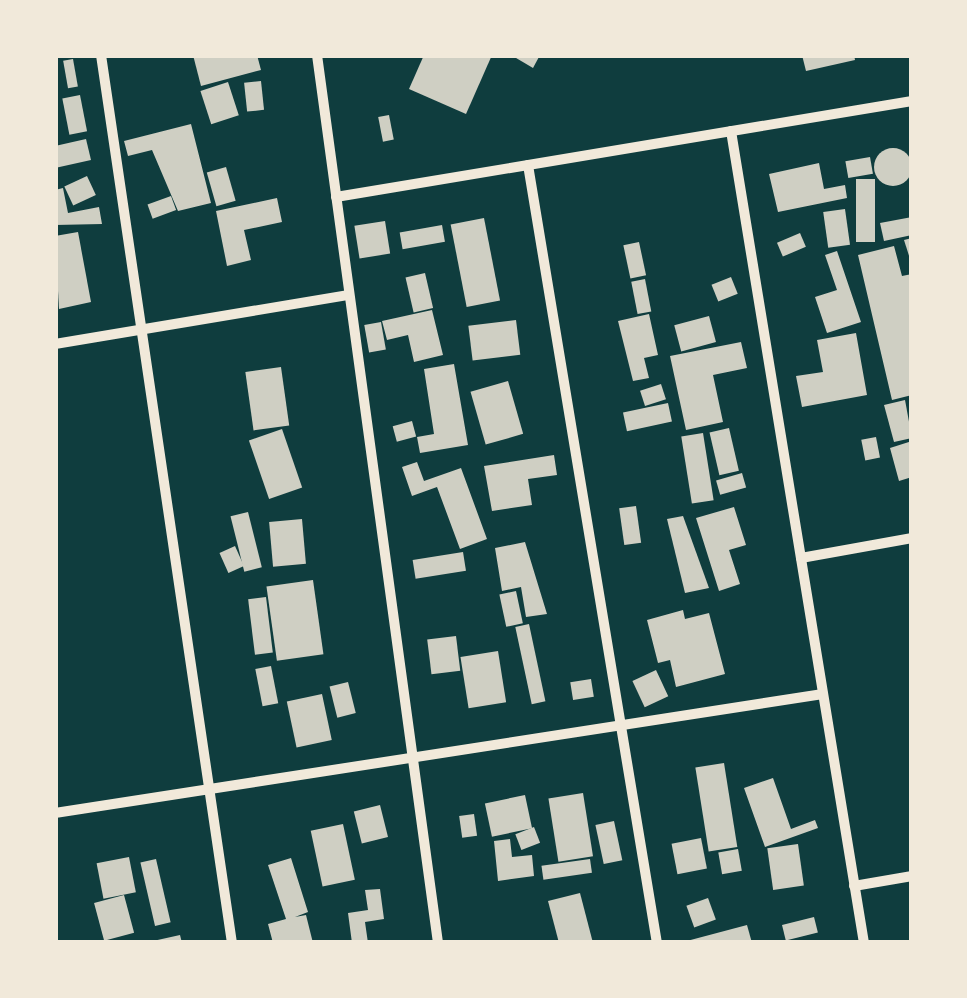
<!DOCTYPE html>
<html>
<head>
<meta charset="utf-8">
<style>
	body { margin:0 }
	#map { position:relative; width:967px; height:998px; overflow:hidden; background:#0f3d3e; font-family:"Asap Condensed",sans-serif }
	div>[style] { position:absolute }
	.building>* { inset:0; background:#cfcfc3; transform-origin:0 0 }
	.round { border-radius:50% }
	.minor>* { height:10px; margin:-5px; padding:0 5px; transform-origin:5px; border-radius:5px; background:#f1e9da }
	span { translate:-50% -50%; white-space:nowrap; text-align:center; line-height:1.15; -webkit-text-stroke:10px #f1e9da; paint-order:stroke }
	.frame { position:absolute; inset:0; border:58px solid #f1e9da; pointer-events:none }
</style>
</head>
<body>
<div id="map">
	<div class="building">
		<div style="clip-path:polygon(193px 55px,257px 55px,261px 70px,201px 86px)"></div>
		<div style="clip-path:polygon(424px 55px,492px 55px,466px 114px,409px 89px)"></div>
		<div style="clip-path:polygon(511px 55px,540px 55px,533px 68px)"></div>
		<div style="clip-path:polygon(802px 55px,854px 55px,855px 60px,806px 71px)"></div>
		<div style="left:73px;top:59px;width:28px;height:10px;rotate:80deg"></div>
		<div style="left:261px;top:81px;width:29px;height:17px;rotate:84deg"></div>
		<div style="left:228px;top:82px;width:35px;height:29px;rotate:72deg"></div>
		<div style="left:80px;top:95px;width:37px;height:18px;rotate:79deg"></div>
		<div style="left:389px;top:115px;width:25px;height:11px;rotate:79deg"></div>
		<div style="clip-path:polygon(191px 124px,211px 203px,178px 211px,152px 150px,128px 156px,124px 141px)"></div>
		<div style="clip-path:polygon(86px 139px,91px 160px,55px 168px,55px 146px)"></div>
		<div class="round" style="left:874px;top:148px;width:38px;height:38px"></div>
		<div style="left:870px;top:157px;width:17px;height:25px;rotate:80deg"></div>
		<div style="clip-path:polygon(819px 163px,824px 189px,845px 185px,847px 198px,778px 212px,769px 174px)"></div>
		<div style="left:226px;top:167px;width:35px;height:20px;rotate:74deg"></div>
		<div style="left:87px;top:176px;width:21px;height:25px;rotate:65deg"></div>
		<div style="left:856px;top:179px;width:19px;height:63px"></div>
		<div style="clip-path:polygon(63px 188px,68px 213px,99px 207px,102px 224px,55px 225px,55px 190px)"></div>
		<div style="left:171px;top:196px;width:15px;height:25px;rotate:70deg"></div>
		<div style="clip-path:polygon(277px 198px,282px 222px,244px 230px,251px 260px,227px 266px,216px 211px)"></div>
		<div style="left:845px;top:209px;width:36px;height:22px;rotate:82deg"></div>
		<div style="clip-path:polygon(912px 217px,912px 235px,884px 241px,880px 223px)"></div>
		<div style="left:484px;top:218px;width:84px;height:34px;rotate:79deg"></div>
		<div style="left:385px;top:221px;width:33px;height:31px;rotate:81deg"></div>
		<div style="left:442px;top:225px;width:17px;height:43px;rotate:80deg"></div>
		<div style="clip-path:polygon(78px 232px,91px 302px,59px 309px,55px 236px)"></div>
		<div style="left:800px;top:233px;width:15px;height:25px;rotate:67deg"></div>
		<div style="clip-path:polygon(912px 238px,912px 262px,911px 262px,904px 240px)"></div>
		<div style="left:639px;top:242px;width:34px;height:16px;rotate:78deg"></div>
		<div style="clip-path:polygon(894px 246px,902px 276px,912px 274px,912px 395px,892px 400px,858px 255px)"></div>
		<div style="clip-path:polygon(837px 251px,861px 322px,827px 333px,815px 297px,837px 290px,825px 255px)"></div>
		<div style="left:425px;top:273px;width:36px;height:20px;rotate:77deg"></div>
		<div style="left:731px;top:277px;width:18px;height:21px;rotate:68deg"></div>
		<div style="left:645px;top:279px;width:33px;height:14px;rotate:79deg"></div>
		<div style="clip-path:polygon(432px 310px,443px 355px,414px 362px,408px 335px,387px 340px,382px 321px)"></div>
		<div style="clip-path:polygon(649px 314px,658px 355px,644px 358px,649px 378px,633px 381px,618px 321px)"></div>
		<div style="left:709px;top:316px;width:27px;height:36px;rotate:75deg"></div>
		<div style="left:516px;top:320px;width:35px;height:48px;rotate:83deg"></div>
		<div style="left:381px;top:322px;width:28px;height:17px;rotate:80deg"></div>
		<div style="clip-path:polygon(856px 333px,867px 395px,802px 407px,796px 376px,823px 372px,817px 340px)"></div>
		<div style="clip-path:polygon(741px 342px,747px 368px,713px 375px,723px 422px,686px 430px,670px 356px)"></div>
		<div style="clip-path:polygon(454px 364px,468px 445px,420px 453px,417px 437px,434px 434px,424px 369px)"></div>
		<div style="left:281px;top:367px;width:59px;height:36px;rotate:82deg"></div>
		<div style="left:508px;top:381px;width:55px;height:39px;rotate:74deg"></div>
		<div style="left:661px;top:384px;width:16px;height:22px;rotate:72deg"></div>
		<div style="clip-path:polygon(905px 400px,912px 438px,894px 442px,884px 405px)"></div>
		<div style="left:668px;top:403px;width:19px;height:46px;rotate:78deg"></div>
		<div style="left:412px;top:421px;width:16px;height:20px;rotate:75deg"></div>
		<div style="left:729px;top:428px;width:44px;height:20px;rotate:77deg"></div>
		<div style="left:282px;top:429px;width:62px;height:35px;rotate:71deg"></div>
		<div style="left:703px;top:433px;width:68px;height:22px;rotate:81deg"></div>
		<div style="left:876px;top:437px;width:21px;height:15px;rotate:79deg"></div>
		<div style="clip-path:polygon(912px 441px,912px 477px,899px 481px,890px 448px)"></div>
		<div style="clip-path:polygon(554px 455px,557px 475px,528px 479px,532px 505px,492px 511px,484px 466px)"></div>
		<div style="clip-path:polygon(417px 462px,424px 481px,461px 468px,487px 539px,460px 549px,437px 487px,412px 496px,402px 467px)"></div>
		<div style="left:742px;top:473px;width:15px;height:27px;rotate:74deg"></div>
		<div style="left:636px;top:506px;width:37px;height:17px;rotate:82deg"></div>
		<div style="clip-path:polygon(734px 507px,746px 545px,729px 550px,740px 584px,719px 591px,696px 518px)"></div>
		<div style="left:248px;top:512px;width:57px;height:18px;rotate:76deg"></div>
		<div style="clip-path:polygon(683px 516px,709px 588px,685px 593px,667px 519px)"></div>
		<div style="left:302px;top:519px;width:45px;height:33px;rotate:85deg"></div>
		<div style="clip-path:polygon(525px 542px,547px 614px,526px 617px,521px 587px,502px 591px,495px 548px)"></div>
		<div style="left:235px;top:546px;width:22px;height:17px;rotate:66deg"></div>
		<div style="left:463px;top:552px;width:19px;height:51px;rotate:81deg"></div>
		<div style="left:313px;top:580px;width:75px;height:47px;rotate:82deg"></div>
		<div style="left:516px;top:591px;width:33px;height:17px;rotate:78deg"></div>
		<div style="left:266px;top:597px;width:56px;height:18px;rotate:83deg"></div>
		<div style="clip-path:polygon(683px 610px,685px 619px,709px 613px,725px 674px,676px 687px,670px 660px,658px 663px,647px 620px)"></div>
		<div style="left:529px;top:624px;width:79px;height:14px;rotate:78deg"></div>
		<div style="left:456px;top:636px;width:35px;height:29px;rotate:83deg"></div>
		<div style="left:498px;top:651px;width:52px;height:38px;rotate:81deg"></div>
		<div style="left:271px;top:666px;width:38px;height:16px;rotate:79deg"></div>
		<div style="left:656px;top:670px;width:29px;height:26px;rotate:65deg"></div>
		<div style="left:591px;top:679px;width:18px;height:21px;rotate:81deg"></div>
		<div style="left:348px;top:682px;width:32px;height:19px;rotate:76deg"></div>
		<div style="left:322px;top:694px;width:47px;height:36px;rotate:78deg"></div>
		<div style="left:724px;top:763px;width:85px;height:29px;rotate:81deg"></div>
		<div style="clip-path:polygon(773px 778px,791px 829px,815px 820px,818px 828px,765px 847px,744px 788px)"></div>
		<div style="left:583px;top:793px;width:64px;height:35px;rotate:81deg"></div>
		<div style="left:525px;top:795px;width:34px;height:41px;rotate:78deg"></div>
		<div style="left:380px;top:805px;width:33px;height:27px;rotate:76deg"></div>
		<div style="left:474px;top:814px;width:22px;height:15px;rotate:82deg"></div>
		<div style="left:614px;top:821px;width:40px;height:19px;rotate:78deg"></div>
		<div style="left:343px;top:824px;width:57px;height:33px;rotate:78deg"></div>
		<div style="left:534px;top:827px;width:17px;height:20px;rotate:69deg"></div>
		<div style="left:701px;top:838px;width:31px;height:30px;rotate:79deg"></div>
		<div style="clip-path:polygon(510px 839px,512px 857px,532px 855px,534px 876px,498px 881px,494px 841px)"></div>
		<div style="left:798px;top:844px;width:42px;height:31px;rotate:82deg"></div>
		<div style="left:738px;top:849px;width:22px;height:20px;rotate:80deg"></div>
		<div style="left:129px;top:857px;width:36px;height:33px;rotate:79deg"></div>
		<div style="clip-path:polygon(291px 858px,308px 912px,295px 917px,306px 915px,313px 943px,273px 943px,268px 924px,286px 919px,268px 865px)"></div>
		<div style="left:156px;top:859px;width:65px;height:16px;rotate:77deg"></div>
		<div style="left:590px;top:859px;width:14px;height:49px;rotate:82deg"></div>
		<div style="clip-path:polygon(380px 889px,384px 919px,365px 922px,368px 943px,352px 943px,348px 913px,368px 910px,365px 890px)"></div>
		<div style="clip-path:polygon(580px 893px,593px 943px,559px 943px,548px 901px)"></div>
		<div style="left:124px;top:895px;width:39px;height:31px;rotate:75deg"></div>
		<div style="left:708px;top:898px;width:23px;height:23px;rotate:70deg"></div>
		<div style="left:814px;top:917px;width:16px;height:33px;rotate:76deg"></div>
		<div style="clip-path:polygon(747px 925px,752px 943px,683px 943px,683px 942px)"></div>
		<div style="clip-path:polygon(180px 935px,182px 943px,153px 943px,153px 941px)"></div>
	</div>
	<div class="minor">
		<div style="left:101px;top:55px;width:898px;rotate:81.61deg"></div>
		<div style="left:317px;top:55px;width:896px;rotate:82.24deg"></div>
		<div style="left:731px;top:131px;width:823px;rotate:80.7deg"></div>
		<div style="left:528px;top:165px;width:789px;rotate:80.59deg"></div>
		<div style="left:336px;top:197px;width:584px;rotate:-9.46deg"></div>
		<div style="left:55px;top:344px;width:298px;rotate:-9.5deg"></div>
		<div style="left:801px;top:558px;width:113px;rotate:-10.2deg"></div>
		<div style="left:55px;top:813px;width:777px;rotate:-8.81deg"></div>
		<div style="left:854px;top:886px;width:59px;rotate:-9.8deg"></div>
	</div>
	<div class="frame"></div>
</div>
</body>
</html>
